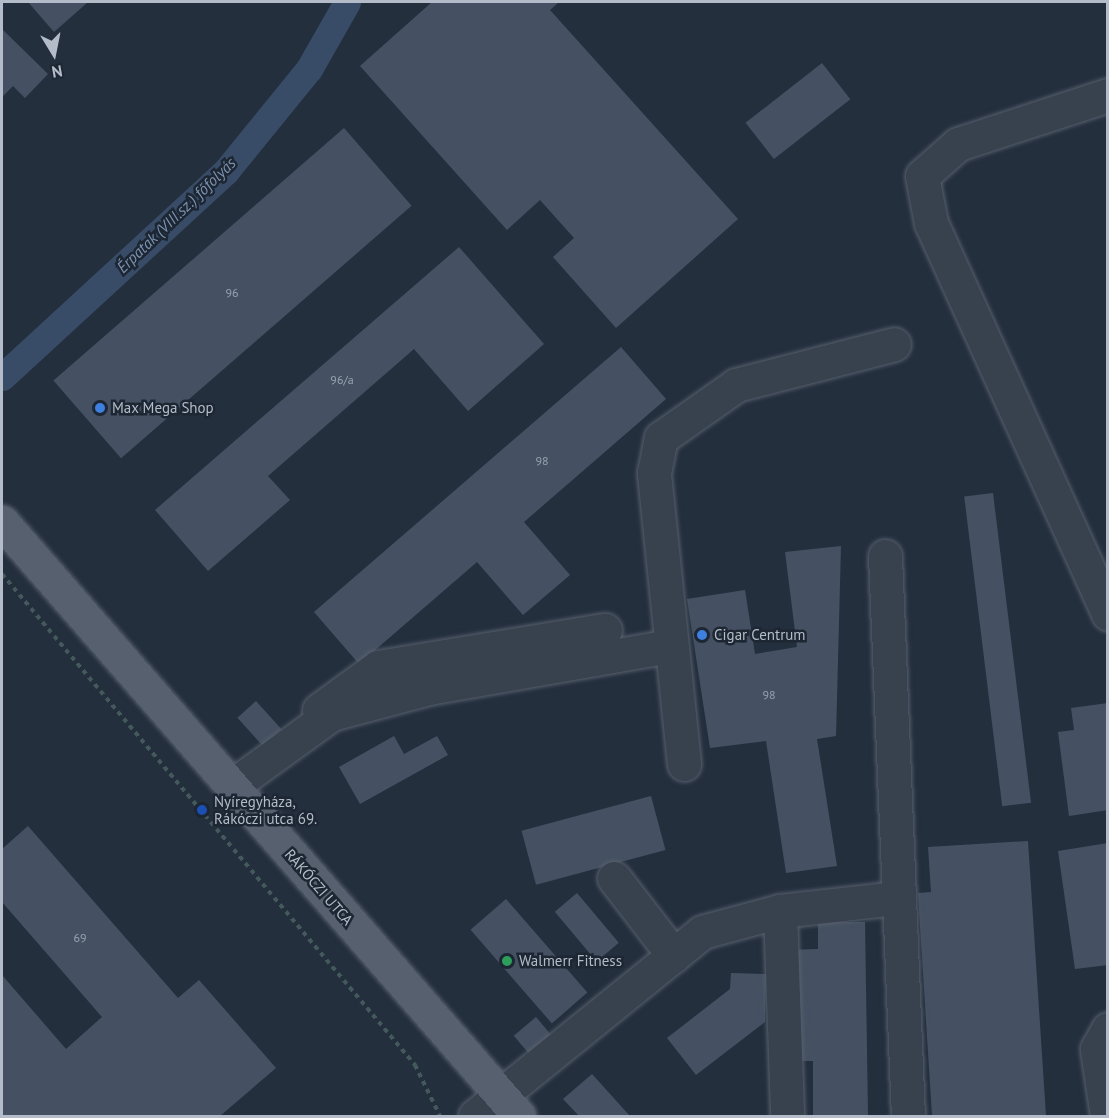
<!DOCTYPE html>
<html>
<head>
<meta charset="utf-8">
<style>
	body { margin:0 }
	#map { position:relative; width:1109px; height:1118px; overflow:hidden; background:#242f3e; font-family:"PT Sans",sans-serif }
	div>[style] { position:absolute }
	.canal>* { height:27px; margin:-13.5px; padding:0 13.5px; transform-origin:13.5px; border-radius:13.5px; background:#394c67 }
	.building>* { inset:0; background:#455162; transform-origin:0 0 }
	.path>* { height:4px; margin-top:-2px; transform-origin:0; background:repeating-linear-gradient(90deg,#44595c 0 4.5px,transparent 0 9px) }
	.roads { filter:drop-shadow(0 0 2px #565f6c) drop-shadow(0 0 2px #565f6c) }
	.minor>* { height:33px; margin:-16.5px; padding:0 16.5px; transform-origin:16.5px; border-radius:16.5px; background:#38414e }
	.major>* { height:33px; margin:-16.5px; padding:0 16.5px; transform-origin:16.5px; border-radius:16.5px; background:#56606e }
	.dots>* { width:16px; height:16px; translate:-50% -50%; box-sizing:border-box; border:3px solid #1d2633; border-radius:50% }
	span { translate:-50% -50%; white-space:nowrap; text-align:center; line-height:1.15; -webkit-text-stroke:5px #1d2633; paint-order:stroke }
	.number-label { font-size:12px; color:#98a1af }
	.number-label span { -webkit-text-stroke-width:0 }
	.poi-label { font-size:15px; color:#b4bcc9 }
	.left { translate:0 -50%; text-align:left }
	.street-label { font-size:15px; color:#b4bcc9 }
	.water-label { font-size:16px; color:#7c92b1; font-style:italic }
	.frame { position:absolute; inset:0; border:3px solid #b4bcc9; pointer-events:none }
	.north { position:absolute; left:24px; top:24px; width:60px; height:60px; -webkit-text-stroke:4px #1d2633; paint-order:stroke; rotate:170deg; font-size:16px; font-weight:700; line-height:24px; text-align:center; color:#b4bcc9 }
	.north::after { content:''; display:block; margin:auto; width:21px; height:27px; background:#b4bcc9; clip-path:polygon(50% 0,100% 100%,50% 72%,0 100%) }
</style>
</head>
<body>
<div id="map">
	<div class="canal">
		<div style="left:2px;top:377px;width:304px;rotate:-42.6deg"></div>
		<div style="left:226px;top:171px;width:132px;rotate:-50.9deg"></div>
		<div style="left:309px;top:69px;width:77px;rotate:-60.4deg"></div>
	</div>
	<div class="building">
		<div style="clip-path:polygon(28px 2px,88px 2px,54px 32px)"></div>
		<div style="clip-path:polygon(432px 2px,559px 2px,550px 10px,738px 219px,616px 328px,553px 257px,574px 238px,540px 200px,507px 230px,360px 66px)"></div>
		<div style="clip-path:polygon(2px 29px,48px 74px,25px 98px,13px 86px,2px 97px)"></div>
		<div style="left:822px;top:63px;width:46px;height:97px;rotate:52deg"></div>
		<div style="left:344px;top:128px;width:103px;height:385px;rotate:49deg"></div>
		<div style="clip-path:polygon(459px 247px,544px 344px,468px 411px,414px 349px,268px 476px,290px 500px,208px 571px,155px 510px)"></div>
		<div style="clip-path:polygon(621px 347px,666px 399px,524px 522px,570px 575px,523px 615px,477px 562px,359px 664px,314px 612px)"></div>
		<div style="left:993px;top:493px;width:312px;height:29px;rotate:83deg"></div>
		<div style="clip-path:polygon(841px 546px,836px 736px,817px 739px,837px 866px,786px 873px,766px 741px,710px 748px,687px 599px,745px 590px,755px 654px,797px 647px,785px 552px)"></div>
		<div style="left:256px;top:701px;width:38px;height:25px;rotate:48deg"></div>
		<div style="clip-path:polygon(1108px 703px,1108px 810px,1069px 816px,1058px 732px,1074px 730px,1071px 708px)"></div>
		<div style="clip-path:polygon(394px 736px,404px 754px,437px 736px,448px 755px,360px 804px,339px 767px)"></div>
		<div style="left:651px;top:796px;width:56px;height:134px;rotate:75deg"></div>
		<div style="clip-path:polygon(28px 826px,178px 998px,199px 980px,276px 1068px,220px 1116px,2px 1116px,2px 975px,66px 1049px,102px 1017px,2px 902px,2px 849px)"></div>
		<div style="clip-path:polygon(1028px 841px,1046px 1116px,932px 1116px,918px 893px,931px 892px,928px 847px)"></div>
		<div style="clip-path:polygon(1108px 843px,1108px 965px,1075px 969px,1058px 851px)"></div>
		<div style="left:577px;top:893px;width:65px;height:29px;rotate:50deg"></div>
		<div style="left:506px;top:899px;width:124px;height:47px;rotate:49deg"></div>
		<div style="clip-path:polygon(818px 922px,865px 922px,868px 1116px,813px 1116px,813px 1061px,786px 1061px,784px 950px,818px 949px)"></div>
		<div style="clip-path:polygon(731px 973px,766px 974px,765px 1022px,696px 1075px,667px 1038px,730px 989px)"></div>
		<div style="left:536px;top:1017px;width:30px;height:29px;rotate:50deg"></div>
		<div style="clip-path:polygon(592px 1074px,630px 1116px,579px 1116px,563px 1099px)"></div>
	</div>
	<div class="path">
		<div style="left:2px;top:574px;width:642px;rotate:49.93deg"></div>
		<div style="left:415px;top:1065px;width:57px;rotate:63.9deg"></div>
	</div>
	<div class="roads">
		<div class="minor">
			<div style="left:1108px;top:95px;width:158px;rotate:161.9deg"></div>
			<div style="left:958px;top:144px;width:48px;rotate:138.4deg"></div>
			<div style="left:922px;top:176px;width:48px;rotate:79.2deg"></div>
			<div style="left:931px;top:223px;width:429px;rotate:65.6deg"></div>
			<div style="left:885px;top:556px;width:560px;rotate:87.65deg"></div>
			<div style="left:319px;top:710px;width:73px;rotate:-36.1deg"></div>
			<div style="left:378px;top:667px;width:230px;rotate:-9.3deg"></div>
			<div style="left:684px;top:764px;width:293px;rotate:-95.9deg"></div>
			<div style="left:654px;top:473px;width:36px;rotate:-79deg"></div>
			<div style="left:661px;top:438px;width:92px;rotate:-35.2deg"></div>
			<div style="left:736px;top:385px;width:163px;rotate:-14.5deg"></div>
			<div style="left:232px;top:786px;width:122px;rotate:-36deg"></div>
			<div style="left:331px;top:714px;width:101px;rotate:-14.9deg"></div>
			<div style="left:429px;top:688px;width:244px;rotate:-9.9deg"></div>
			<div style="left:614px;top:878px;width:98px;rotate:52.4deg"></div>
			<div style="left:780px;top:911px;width:205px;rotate:88deg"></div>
			<div style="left:475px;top:1116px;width:292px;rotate:-39deg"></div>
			<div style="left:702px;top:932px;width:81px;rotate:-15.1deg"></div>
			<div style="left:780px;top:911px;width:116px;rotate:-6.4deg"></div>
			<div style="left:1107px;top:1116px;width:68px;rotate:-98.5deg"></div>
			<div style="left:1097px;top:1049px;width:23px;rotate:-61deg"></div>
		</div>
		<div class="major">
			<div style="left:2px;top:522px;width:787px;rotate:48.96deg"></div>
		</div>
	</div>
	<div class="dots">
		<div style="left:100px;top:408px;background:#3f7fe0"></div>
		<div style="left:702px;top:635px;background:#3f7fe0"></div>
		<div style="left:202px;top:810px;background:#1a4fb4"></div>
		<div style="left:507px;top:961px;background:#2e9e5b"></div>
	</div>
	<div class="number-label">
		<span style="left:232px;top:293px">96</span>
		<span style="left:342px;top:380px">96/a</span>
		<span style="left:542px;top:461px">98</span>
		<span style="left:769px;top:695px">98</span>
		<span style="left:80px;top:938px">69</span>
	</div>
	<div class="poi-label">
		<span class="left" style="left:112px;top:408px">Max Mega Shop</span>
		<span class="left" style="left:714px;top:635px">Cigar Centrum</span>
		<span class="left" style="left:214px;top:810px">Nyíregyháza,<br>Rákóczi utca 69.</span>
		<span class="left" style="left:519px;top:961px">Walmerr Fitness</span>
	</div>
	<div class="street-label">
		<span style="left:319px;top:887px;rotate:49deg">RÁKÓCZI UTCA</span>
	</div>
	<div class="water-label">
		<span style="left:176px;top:215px;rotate:-44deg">Érpatak (VIII.sz.) főfolyás</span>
	</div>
	<div class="frame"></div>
	<div class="north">N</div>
</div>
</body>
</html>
